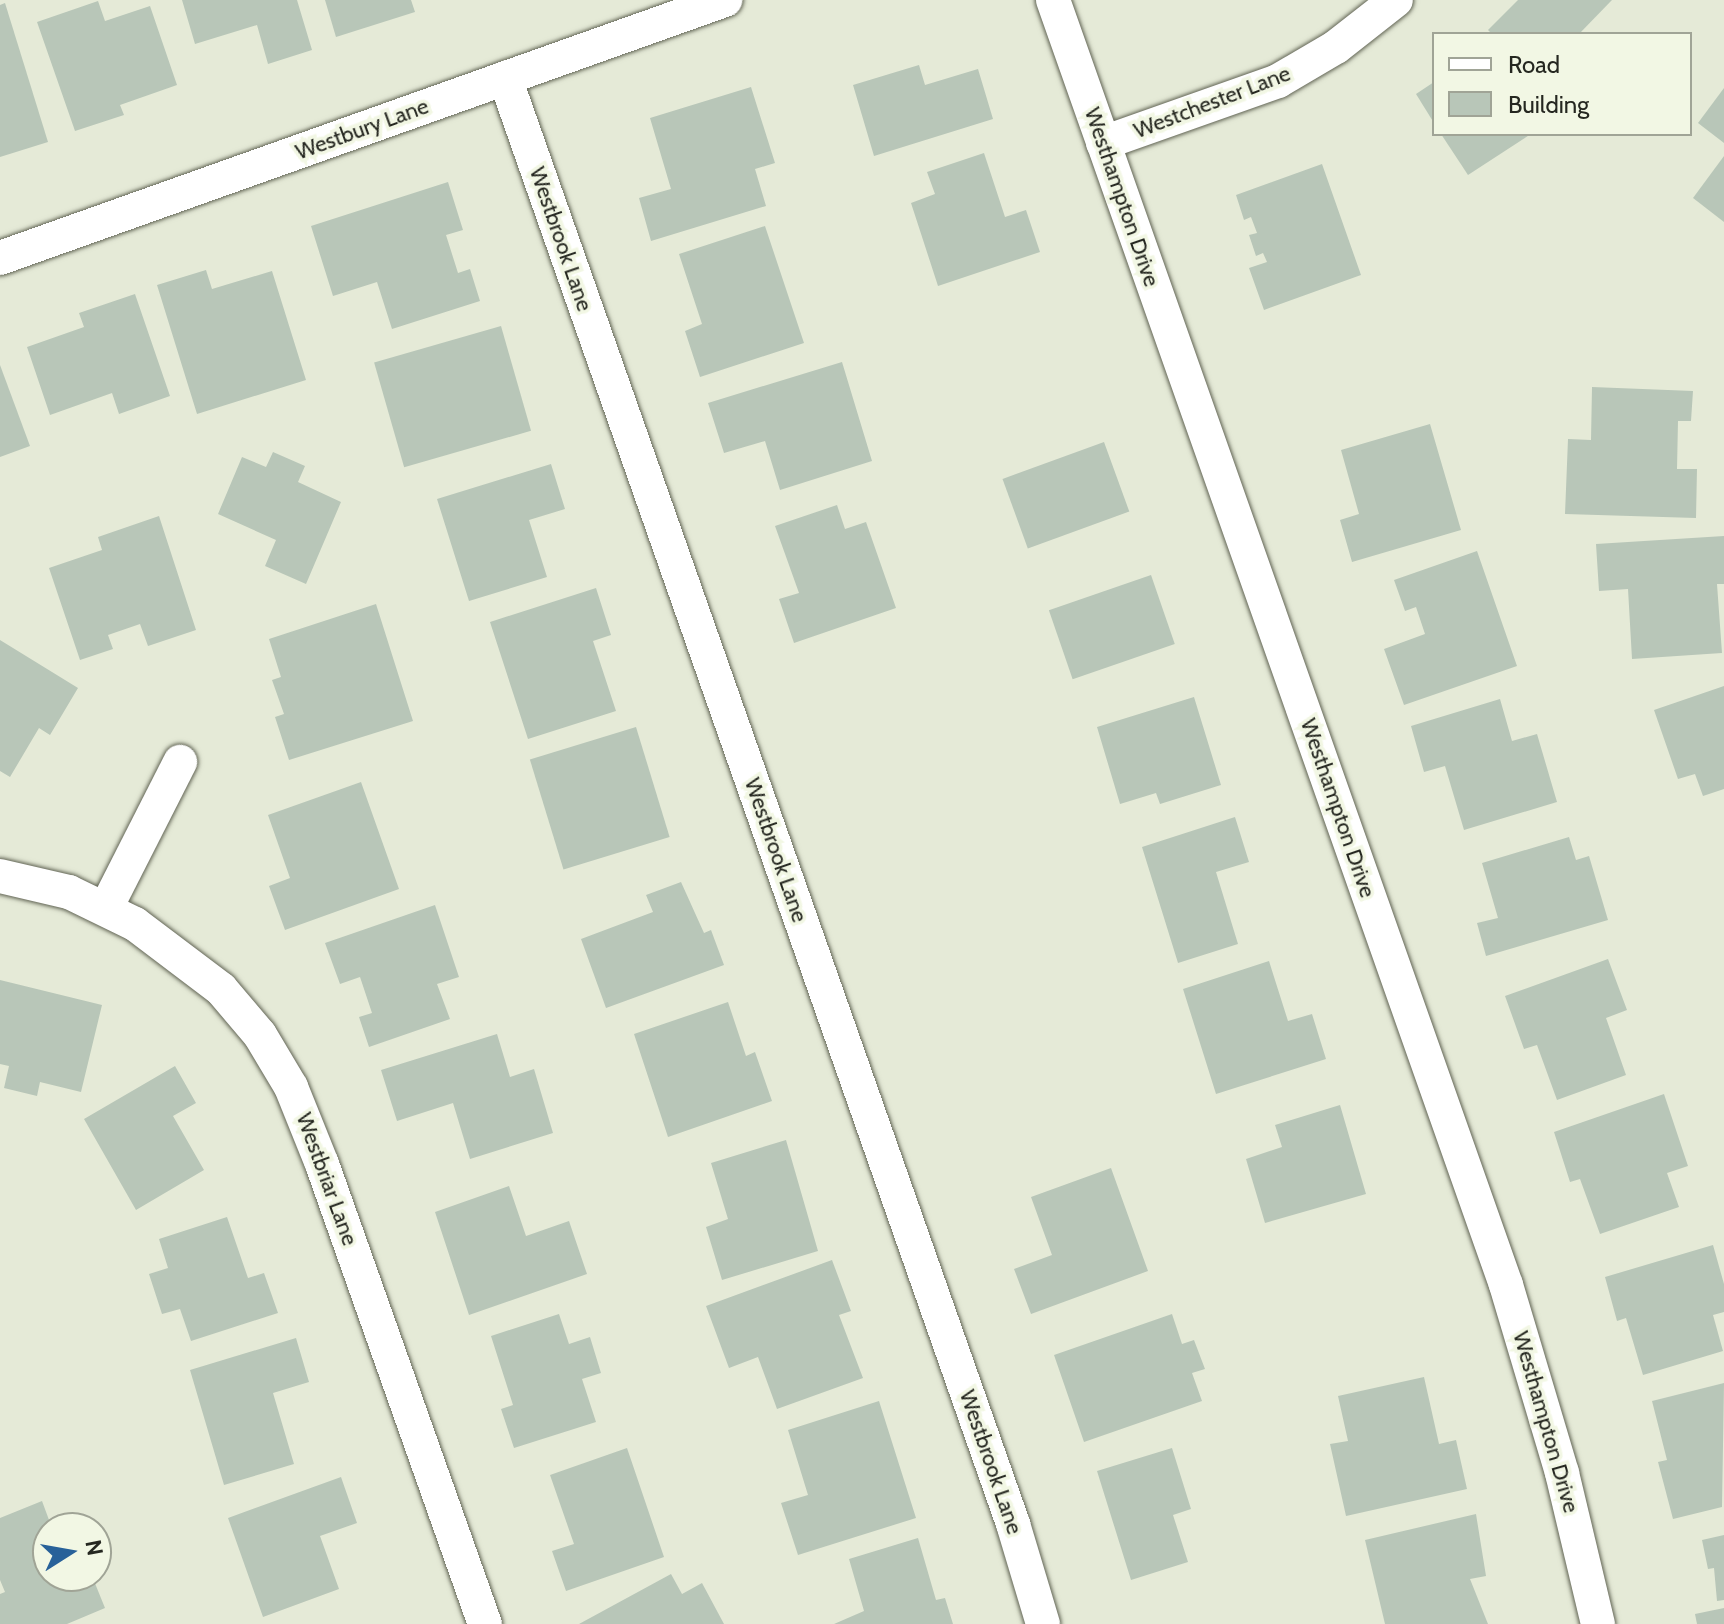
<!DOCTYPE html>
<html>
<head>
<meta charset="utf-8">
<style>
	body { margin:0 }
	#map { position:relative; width:1724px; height:1624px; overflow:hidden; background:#e5ead7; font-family:Cabin,sans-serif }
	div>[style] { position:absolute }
	.building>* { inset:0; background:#b8c6b8; transform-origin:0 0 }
	.roads { filter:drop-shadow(0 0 2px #616454) drop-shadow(0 0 2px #616454) }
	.street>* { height:34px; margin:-17px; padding:0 17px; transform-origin:17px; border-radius:17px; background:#fff }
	span { translate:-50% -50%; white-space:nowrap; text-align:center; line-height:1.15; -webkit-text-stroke:7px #f2f7e4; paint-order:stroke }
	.street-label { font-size:22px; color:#252720 }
	.legend { position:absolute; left:1432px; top:32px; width:260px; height:104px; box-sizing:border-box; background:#f2f7e4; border:2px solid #a0a496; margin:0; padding:10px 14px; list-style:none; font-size:24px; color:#252720 }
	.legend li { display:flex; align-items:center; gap:16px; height:40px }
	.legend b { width:40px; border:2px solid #a0a496 }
	.north { position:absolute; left:32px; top:1512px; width:80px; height:80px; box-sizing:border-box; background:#f2f7e4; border:2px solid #a0a496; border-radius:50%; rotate:79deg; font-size:22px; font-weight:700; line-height:32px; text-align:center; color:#252720 }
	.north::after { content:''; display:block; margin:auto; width:28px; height:36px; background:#286199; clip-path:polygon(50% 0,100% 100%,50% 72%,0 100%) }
</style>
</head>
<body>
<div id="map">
	<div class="building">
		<div style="clip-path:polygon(182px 0,297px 0,312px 50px,268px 64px,257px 25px,195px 44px)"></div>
		<div style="clip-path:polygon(325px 0,411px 0,415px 12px,336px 37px)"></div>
		<div style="clip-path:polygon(1518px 0,1612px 0,1579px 34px,1492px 34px,1488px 30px)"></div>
		<div style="clip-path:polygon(98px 1px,105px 21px,150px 6px,177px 85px,120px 105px,124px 115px,75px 131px,37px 22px)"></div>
		<div style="clip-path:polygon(5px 3px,48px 142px,0 157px,0 5px)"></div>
		<div style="clip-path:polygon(919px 65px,925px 85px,978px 69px,993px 119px,874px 156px,853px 85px)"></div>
		<div style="clip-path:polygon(1434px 82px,1434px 123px,1416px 94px)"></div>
		<div style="clip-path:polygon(751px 87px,775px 163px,755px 169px,766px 206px,651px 241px,639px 198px,671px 189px,650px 118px)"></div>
		<div style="clip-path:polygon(1724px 88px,1724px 143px,1698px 123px)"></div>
		<div style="clip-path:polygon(1441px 134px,1531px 134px,1468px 175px)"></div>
		<div style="clip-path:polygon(984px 153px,1005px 217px,1026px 210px,1040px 252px,938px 286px,911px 203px,935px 194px,927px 172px)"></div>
		<div style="clip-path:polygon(1724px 156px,1724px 222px,1693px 198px)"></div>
		<div style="clip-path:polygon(1322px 164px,1361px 275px,1264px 310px,1249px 268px,1267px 262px,1263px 253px,1256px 256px,1249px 235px,1257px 233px,1251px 217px,1244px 220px,1236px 195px)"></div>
		<div style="clip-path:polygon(448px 182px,463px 230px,446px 235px,458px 273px,470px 269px,480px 301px,392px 329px,377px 282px,333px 296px,311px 226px)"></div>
		<div style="clip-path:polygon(765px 226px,804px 343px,700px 377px,685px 331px,702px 324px,679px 254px)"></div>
		<div style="clip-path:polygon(206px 270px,212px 289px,272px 271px,306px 380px,197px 414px,157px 285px)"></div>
		<div style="clip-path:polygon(135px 294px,170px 396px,119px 414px,112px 393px,50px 415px,27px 347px,84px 327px,79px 313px)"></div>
		<div style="left:501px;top:326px;width:109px;height:132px;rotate:74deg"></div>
		<div style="clip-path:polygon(842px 362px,872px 461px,780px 490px,765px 441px,724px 453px,708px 403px)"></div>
		<div style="clip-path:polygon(0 365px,30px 446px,0 457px)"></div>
		<div style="clip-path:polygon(1592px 387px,1693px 391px,1691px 421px,1678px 421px,1677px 469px,1697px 469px,1696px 518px,1565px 514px,1568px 439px,1591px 440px)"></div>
		<div style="clip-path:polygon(1430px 424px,1461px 530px,1352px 562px,1340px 520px,1359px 514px,1341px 450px)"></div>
		<div style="left:1104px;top:442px;width:74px;height:108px;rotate:70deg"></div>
		<div style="clip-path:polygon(273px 452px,305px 466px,298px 482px,341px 502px,306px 584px,265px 566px,276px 540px,218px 514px,242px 457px,266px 467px)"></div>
		<div style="clip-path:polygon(551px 464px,565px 509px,529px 520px,547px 577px,469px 601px,437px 499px)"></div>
		<div style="clip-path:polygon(837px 505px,845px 529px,866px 522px,896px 608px,794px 643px,779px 599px,799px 593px,775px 526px)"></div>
		<div style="clip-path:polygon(159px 516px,196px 630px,148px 646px,140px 624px,108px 635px,113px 649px,80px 660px,49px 568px,102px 550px,98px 537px)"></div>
		<div style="clip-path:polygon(1724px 536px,1724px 584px,1717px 584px,1722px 653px,1632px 659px,1628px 589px,1599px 591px,1596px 544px)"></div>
		<div style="clip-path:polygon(1477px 551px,1517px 666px,1404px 705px,1384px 649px,1425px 634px,1416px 607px,1405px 611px,1394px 580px)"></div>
		<div style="left:1151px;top:575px;width:73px;height:108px;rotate:71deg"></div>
		<div style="clip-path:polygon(596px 588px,611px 635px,593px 641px,616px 711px,528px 739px,490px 622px)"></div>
		<div style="clip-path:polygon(376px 604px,413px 721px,289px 760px,275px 717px,284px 714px,272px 680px,281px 677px,269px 639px)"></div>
		<div style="clip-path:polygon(0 640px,78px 688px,50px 735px,39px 728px,10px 777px,0 771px)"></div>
		<div style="clip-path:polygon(1724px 686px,1724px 789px,1703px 796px,1695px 774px,1678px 779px,1654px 710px)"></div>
		<div style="clip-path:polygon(1194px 697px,1221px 785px,1160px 804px,1156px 793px,1120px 804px,1097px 727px)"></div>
		<div style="clip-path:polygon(1500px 699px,1512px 741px,1537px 734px,1557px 802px,1464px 830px,1445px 766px,1424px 772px,1411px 726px)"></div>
		<div style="left:636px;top:727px;width:115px;height:111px;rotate:73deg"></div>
		<div style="clip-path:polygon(361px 782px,399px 889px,285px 930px,269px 886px,290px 878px,268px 815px)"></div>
		<div style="clip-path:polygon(1235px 817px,1249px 862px,1216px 872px,1238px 944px,1178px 963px,1142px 847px)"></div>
		<div style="clip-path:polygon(1569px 837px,1576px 860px,1589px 856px,1608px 920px,1486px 956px,1477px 923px,1498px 918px,1482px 863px)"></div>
		<div style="clip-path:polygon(681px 882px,704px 933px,711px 930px,724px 965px,606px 1008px,581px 939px,653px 912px,646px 895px)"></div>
		<div style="clip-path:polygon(435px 905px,459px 977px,437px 984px,450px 1019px,369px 1047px,359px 1017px,372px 1013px,360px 977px,340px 984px,325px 943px)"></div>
		<div style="clip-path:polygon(1608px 959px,1627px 1010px,1606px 1018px,1626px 1075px,1557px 1100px,1537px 1045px,1524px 1049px,1505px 996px)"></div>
		<div style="clip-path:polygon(1269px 961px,1288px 1021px,1312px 1014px,1326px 1059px,1216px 1094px,1183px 989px)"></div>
		<div style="clip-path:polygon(0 980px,102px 1005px,81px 1092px,40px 1082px,37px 1096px,4px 1088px,9px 1066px,0 1064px)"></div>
		<div style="clip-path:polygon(728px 1002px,746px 1056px,755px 1052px,772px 1101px,668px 1137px,634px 1034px)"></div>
		<div style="clip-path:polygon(497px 1034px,510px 1077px,534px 1069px,553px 1133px,470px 1159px,453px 1103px,397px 1121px,381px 1070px)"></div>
		<div style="clip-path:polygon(175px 1066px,196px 1103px,173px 1116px,204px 1170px,136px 1210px,84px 1119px)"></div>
		<div style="clip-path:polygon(1664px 1094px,1688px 1166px,1667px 1173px,1679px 1207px,1600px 1234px,1580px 1179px,1570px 1182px,1554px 1132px)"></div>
		<div style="clip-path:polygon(1340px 1105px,1366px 1194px,1265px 1223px,1246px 1159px,1282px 1147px,1275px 1125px)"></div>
		<div style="clip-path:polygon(786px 1140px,818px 1251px,722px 1280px,706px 1227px,728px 1219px,711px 1163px)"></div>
		<div style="clip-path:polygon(1111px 1168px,1148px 1271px,1031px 1314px,1014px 1269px,1052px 1255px,1031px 1197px)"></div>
		<div style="clip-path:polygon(509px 1186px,526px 1236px,569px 1221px,587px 1274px,469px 1315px,435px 1212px)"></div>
		<div style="clip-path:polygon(227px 1217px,248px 1278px,264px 1273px,278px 1313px,191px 1341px,180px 1309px,162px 1314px,149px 1274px,168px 1268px,159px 1239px)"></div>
		<div style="clip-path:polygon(1713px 1245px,1724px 1284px,1724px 1312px,1713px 1315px,1723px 1351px,1643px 1375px,1626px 1318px,1617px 1321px,1605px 1277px)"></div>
		<div style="clip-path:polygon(832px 1260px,851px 1311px,839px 1315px,863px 1378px,777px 1409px,758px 1357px,729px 1368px,706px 1306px)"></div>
		<div style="clip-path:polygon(559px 1314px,569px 1344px,590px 1337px,601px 1373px,582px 1379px,596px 1422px,514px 1448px,501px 1409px,513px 1405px,491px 1336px)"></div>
		<div style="clip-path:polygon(1172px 1314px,1182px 1344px,1194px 1340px,1205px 1369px,1192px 1373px,1202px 1401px,1084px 1442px,1054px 1355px)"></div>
		<div style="clip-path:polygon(296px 1338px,309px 1382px,273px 1393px,294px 1464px,224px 1485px,190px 1370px)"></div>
		<div style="clip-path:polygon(1424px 1377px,1439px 1444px,1456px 1440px,1467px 1489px,1346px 1516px,1330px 1444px,1348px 1441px,1338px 1396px)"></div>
		<div style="clip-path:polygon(1724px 1383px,1722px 1507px,1673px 1519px,1658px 1462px,1667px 1460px,1652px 1401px)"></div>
		<div style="clip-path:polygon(879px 1401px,916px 1518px,798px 1555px,781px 1503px,808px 1495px,788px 1430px)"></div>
		<div style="clip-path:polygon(627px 1448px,664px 1557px,566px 1591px,552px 1551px,574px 1544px,550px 1475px)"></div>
		<div style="clip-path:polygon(1172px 1448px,1191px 1509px,1173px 1515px,1188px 1562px,1131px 1580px,1097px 1471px)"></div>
		<div style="clip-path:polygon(341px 1477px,357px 1523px,320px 1536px,339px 1589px,263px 1617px,228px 1518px)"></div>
		<div style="clip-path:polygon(42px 1501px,52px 1528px,48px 1528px,48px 1576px,92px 1576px,105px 1608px,67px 1624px,0 1624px,0 1594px,5px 1592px,0 1580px,0 1518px)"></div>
		<div style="clip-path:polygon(1476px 1514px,1486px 1576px,1470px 1579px,1488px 1624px,1385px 1624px,1365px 1540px)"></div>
		<div style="clip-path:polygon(1724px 1535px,1724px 1600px,1717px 1601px,1714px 1568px,1708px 1569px,1702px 1540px)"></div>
		<div style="clip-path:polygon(918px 1538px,936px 1600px,945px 1598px,953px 1624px,834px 1624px,864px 1611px,849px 1559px)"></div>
		<div style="clip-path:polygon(671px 1574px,682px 1594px,702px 1583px,724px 1624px,579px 1624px)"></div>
		<div style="clip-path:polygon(1724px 1608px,1724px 1624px,1697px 1624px,1695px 1614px)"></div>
	</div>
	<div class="roads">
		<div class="street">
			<div style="left:1053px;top:0;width:1363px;rotate:70.58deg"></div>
			<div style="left:1506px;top:1285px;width:196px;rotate:73.4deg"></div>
			<div style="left:1562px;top:1473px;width:155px;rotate:76.6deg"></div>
			<div style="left:505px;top:78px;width:1533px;rotate:70.64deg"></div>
			<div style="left:1013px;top:1524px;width:104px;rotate:73.3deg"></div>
			<div style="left:1103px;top:143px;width:186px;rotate:-19.5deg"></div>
			<div style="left:1278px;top:81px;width:67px;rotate:-30.4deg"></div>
			<div style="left:1336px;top:47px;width:76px;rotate:-38.1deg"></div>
			<div style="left:0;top:258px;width:770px;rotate:-19.59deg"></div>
			<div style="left:0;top:876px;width:71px;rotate:13.1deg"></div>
			<div style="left:69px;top:892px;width:73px;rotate:25.9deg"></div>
			<div style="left:135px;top:924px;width:108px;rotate:37.1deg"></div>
			<div style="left:221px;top:989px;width:60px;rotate:49.7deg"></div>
			<div style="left:260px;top:1035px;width:61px;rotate:59.2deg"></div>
			<div style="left:291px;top:1087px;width:83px;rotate:68.1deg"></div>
			<div style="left:322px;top:1164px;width:488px;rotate:70.5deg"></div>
			<div style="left:106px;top:908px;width:164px;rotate:-63.1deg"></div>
		</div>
	</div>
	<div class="street-label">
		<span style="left:1212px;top:102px;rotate:-21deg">Westchester Lane</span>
		<span style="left:362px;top:129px;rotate:-20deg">Westbury Lane</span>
		<span style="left:1122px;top:197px;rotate:71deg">Westhampton Drive</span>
		<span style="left:561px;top:239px;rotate:71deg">Westbrook Lane</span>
		<span style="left:1338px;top:808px;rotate:71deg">Westhampton Drive</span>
		<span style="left:776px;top:850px;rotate:71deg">Westbrook Lane</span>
		<span style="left:327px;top:1179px;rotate:70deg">Westbriar Lane</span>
		<span style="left:1546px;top:1422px;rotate:74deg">Westhampton Drive</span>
		<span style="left:991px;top:1462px;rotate:71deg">Westbrook Lane</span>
	</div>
	<ul class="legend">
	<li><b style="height:10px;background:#fff"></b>Road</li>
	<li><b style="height:22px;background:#b8c6b8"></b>Building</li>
	</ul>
	<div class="north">N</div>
</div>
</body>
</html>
